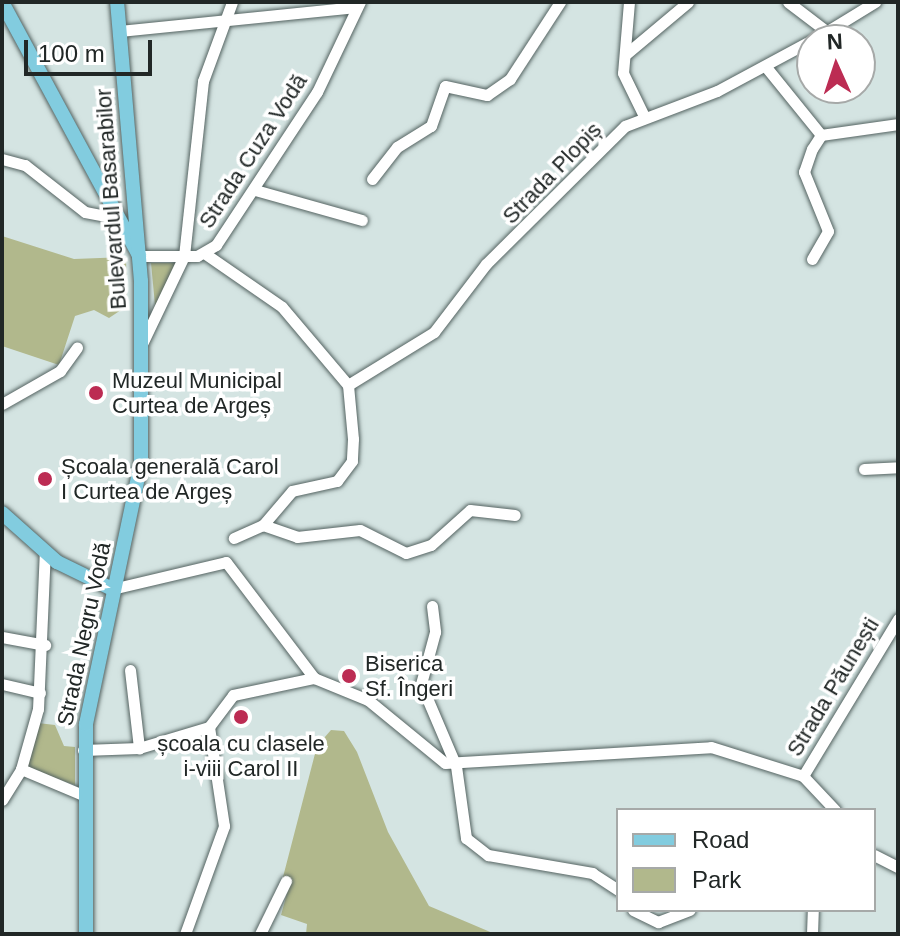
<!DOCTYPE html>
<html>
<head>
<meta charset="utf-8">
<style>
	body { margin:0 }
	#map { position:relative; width:900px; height:936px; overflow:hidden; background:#d4e4e2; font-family:Arial,sans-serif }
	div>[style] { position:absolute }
	.green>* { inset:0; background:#b1b88c }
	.roads { filter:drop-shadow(0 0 2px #546361) drop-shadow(0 0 2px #546361) }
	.minor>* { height:11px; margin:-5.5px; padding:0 5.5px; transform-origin:5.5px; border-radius:5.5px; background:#fff }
	.major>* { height:14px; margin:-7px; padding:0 7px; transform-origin:7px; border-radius:7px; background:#82ccdf }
	.dots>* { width:22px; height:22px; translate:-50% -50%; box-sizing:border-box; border:4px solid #fff; border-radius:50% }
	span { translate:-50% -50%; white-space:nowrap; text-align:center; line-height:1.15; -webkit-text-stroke:7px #fff; paint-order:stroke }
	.street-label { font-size:22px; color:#212726 }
	.poi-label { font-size:22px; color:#212726 }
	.left { translate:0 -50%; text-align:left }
	.frame { position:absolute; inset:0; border:4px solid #212726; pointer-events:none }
	.legend { position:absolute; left:616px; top:808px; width:260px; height:104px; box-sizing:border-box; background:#fff; border:2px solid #a6a9a8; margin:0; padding:10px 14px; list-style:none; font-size:24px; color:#212726 }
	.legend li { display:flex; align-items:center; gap:16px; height:40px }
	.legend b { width:40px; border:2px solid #a6a9a8 }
	.north { position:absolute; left:796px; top:24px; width:80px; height:80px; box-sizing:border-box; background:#fff; border:2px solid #a6a9a8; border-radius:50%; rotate:357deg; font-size:22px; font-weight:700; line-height:32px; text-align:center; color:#212726 }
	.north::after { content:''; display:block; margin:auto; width:28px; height:36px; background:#bc2c53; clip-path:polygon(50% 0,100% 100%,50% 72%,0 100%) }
	.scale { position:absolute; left:24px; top:40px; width:128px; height:36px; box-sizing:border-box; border:4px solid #212726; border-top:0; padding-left:10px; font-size:24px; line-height:28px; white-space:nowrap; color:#212726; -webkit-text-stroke:6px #fff; paint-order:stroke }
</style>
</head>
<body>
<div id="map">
	<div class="green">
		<div style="clip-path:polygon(2px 236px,74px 259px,126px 257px,127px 306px,109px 318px,94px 310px,75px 316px,59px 365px,2px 346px)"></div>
		<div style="clip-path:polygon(151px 263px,176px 263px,156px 310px,155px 305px)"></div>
		<div style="clip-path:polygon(38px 723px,55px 725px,64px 746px,75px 747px,75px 785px,24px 767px)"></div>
		<div style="clip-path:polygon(331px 730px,344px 731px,357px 752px,388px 832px,429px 906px,495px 934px,306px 934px,307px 924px,281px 915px,291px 879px,283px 877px,317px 746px)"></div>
	</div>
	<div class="roads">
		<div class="minor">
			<div style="left:629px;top:2px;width:71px;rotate:94.8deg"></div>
			<div style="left:623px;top:73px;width:46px;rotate:64deg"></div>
			<div style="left:788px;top:2px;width:48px;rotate:37.3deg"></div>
			<div style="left:120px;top:31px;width:237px;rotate:-5.8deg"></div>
			<div style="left:813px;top:40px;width:73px;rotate:-31.5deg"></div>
			<div style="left:626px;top:54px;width:81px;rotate:-40deg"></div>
			<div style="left:766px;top:67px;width:87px;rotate:51deg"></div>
			<div style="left:2px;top:159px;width:24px;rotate:15deg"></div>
			<div style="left:25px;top:165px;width:76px;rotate:38.1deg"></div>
			<div style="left:85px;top:212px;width:31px;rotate:11deg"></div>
			<div style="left:372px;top:179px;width:41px;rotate:-52deg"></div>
			<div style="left:397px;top:147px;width:40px;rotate:-32deg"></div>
			<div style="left:431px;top:126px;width:42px;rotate:-70.7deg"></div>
			<div style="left:445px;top:86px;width:43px;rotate:12.1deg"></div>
			<div style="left:487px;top:95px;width:28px;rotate:-35deg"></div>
			<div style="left:510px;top:79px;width:92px;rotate:-57deg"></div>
			<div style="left:255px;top:190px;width:111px;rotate:15.7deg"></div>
			<div style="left:207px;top:255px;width:91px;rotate:34.7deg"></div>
			<div style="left:282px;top:307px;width:102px;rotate:49.8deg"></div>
			<div style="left:348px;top:385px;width:54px;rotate:84.7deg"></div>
			<div style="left:353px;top:439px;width:22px;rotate:93deg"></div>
			<div style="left:352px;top:461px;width:25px;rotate:127deg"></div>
			<div style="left:337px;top:481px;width:46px;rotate:167.5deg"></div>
			<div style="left:292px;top:491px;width:45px;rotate:130.5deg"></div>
			<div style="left:263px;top:525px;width:32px;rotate:156deg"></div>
			<div style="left:140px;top:256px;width:57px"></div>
			<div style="left:197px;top:256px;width:22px;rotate:-30deg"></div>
			<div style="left:216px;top:245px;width:183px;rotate:-56.6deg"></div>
			<div style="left:317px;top:92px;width:100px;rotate:-64.5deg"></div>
			<div style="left:812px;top:259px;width:32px;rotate:-60deg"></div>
			<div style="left:828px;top:231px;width:64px;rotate:-112.1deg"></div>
			<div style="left:804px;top:172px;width:24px;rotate:-71deg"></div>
			<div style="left:812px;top:149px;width:17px;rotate:-57deg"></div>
			<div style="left:821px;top:135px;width:78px;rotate:-8.1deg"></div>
			<div style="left:142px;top:344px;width:98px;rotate:-64.5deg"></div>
			<div style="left:184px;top:256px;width:176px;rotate:-83.8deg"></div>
			<div style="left:203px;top:81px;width:84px;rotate:-69.8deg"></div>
			<div style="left:348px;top:385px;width:101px;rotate:-31.6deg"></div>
			<div style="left:434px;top:332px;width:86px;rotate:-52.6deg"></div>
			<div style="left:486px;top:264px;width:196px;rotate:-44.8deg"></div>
			<div style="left:625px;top:126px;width:98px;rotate:-20.8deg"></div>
			<div style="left:717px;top:91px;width:108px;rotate:-28.2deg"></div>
			<div style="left:2px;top:404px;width:67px;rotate:-29.6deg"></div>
			<div style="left:60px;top:371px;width:29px;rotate:-54deg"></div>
			<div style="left:864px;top:469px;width:34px;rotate:-3deg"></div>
			<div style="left:263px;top:525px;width:36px;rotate:19deg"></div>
			<div style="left:297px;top:537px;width:63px;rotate:-6.3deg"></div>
			<div style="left:360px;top:530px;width:51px;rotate:26.6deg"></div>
			<div style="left:406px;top:553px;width:26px;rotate:-18deg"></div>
			<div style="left:431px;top:545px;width:52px;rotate:-41.9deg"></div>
			<div style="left:470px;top:510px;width:45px;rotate:6.3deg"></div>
			<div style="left:112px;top:589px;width:117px;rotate:-13.3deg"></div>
			<div style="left:226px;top:562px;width:146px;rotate:52.8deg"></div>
			<div style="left:432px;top:606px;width:26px;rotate:83deg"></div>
			<div style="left:435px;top:632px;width:54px;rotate:105.1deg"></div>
			<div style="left:421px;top:684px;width:89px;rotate:66.9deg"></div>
			<div style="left:456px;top:766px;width:73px;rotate:82.1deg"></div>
			<div style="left:466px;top:838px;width:28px;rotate:38deg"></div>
			<div style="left:488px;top:855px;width:106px;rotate:9.8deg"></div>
			<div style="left:592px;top:873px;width:31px;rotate:33deg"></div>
			<div style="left:2px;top:637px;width:44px;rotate:10.5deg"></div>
			<div style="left:130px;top:670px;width:79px;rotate:83.4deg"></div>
			<div style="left:2px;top:684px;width:39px;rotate:13deg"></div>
			<div style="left:209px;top:727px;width:40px;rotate:-53deg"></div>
			<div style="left:233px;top:695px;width:83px;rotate:-11.9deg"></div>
			<div style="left:314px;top:678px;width:58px;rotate:22.2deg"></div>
			<div style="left:368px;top:700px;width:99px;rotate:39.3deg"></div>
			<div style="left:445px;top:763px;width:266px;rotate:-3.4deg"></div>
			<div style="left:711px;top:747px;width:96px;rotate:17.5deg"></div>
			<div style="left:803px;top:776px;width:47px;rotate:46.7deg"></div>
			<div style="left:83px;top:750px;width:56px;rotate:-2deg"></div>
			<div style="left:139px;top:748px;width:73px;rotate:-16.7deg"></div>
			<div style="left:21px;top:769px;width:67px;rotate:22.8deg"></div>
			<div style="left:803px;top:776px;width:184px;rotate:-58.8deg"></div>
			<div style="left:2px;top:800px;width:36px;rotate:-58deg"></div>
			<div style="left:21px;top:769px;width:62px;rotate:-74.2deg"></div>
			<div style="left:38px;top:709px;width:158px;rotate:-87.5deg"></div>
			<div style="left:874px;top:855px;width:27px;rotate:27deg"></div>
			<div style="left:633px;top:910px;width:28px;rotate:26deg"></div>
			<div style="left:658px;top:922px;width:34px;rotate:-21deg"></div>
			<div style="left:185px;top:934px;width:115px;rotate:-70.1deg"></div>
			<div style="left:224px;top:826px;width:100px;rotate:-98.6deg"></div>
			<div style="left:260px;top:934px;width:59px;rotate:-63.9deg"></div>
			<div style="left:812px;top:934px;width:24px;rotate:-88deg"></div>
		</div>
		<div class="major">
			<div style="left:2px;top:2px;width:288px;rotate:61.6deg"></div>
			<div style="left:2px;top:513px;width:74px;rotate:41.7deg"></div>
			<div style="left:57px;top:562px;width:61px;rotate:26.1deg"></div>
			<div style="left:86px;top:934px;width:210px;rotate:-90deg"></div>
			<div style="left:86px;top:724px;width:268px;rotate:-78.1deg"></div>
			<div style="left:141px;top:462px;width:181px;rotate:-90deg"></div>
			<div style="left:141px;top:281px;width:280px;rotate:-94.9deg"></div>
		</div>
	</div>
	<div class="dots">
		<div style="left:96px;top:393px;background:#bc2c53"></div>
		<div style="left:45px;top:479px;background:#bc2c53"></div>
		<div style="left:349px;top:676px;background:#bc2c53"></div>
		<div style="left:241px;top:717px;background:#bc2c53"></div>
	</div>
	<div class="street-label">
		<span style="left:253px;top:151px;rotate:-57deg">Strada Cuza Vodă</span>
		<span style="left:552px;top:173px;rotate:-46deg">Strada Plopiș</span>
		<span style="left:111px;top:199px;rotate:-94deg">Bulevardul Basarabilor</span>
		<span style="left:84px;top:634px;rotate:-78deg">Strada Negru Vodă</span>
		<span style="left:833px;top:687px;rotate:-59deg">Strada Păunești</span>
	</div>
	<div class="poi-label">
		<span class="left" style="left:112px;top:393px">Muzeul Municipal<br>Curtea de Argeș</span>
		<span class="left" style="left:61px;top:479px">Școala generală Carol<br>I Curtea de Argeș</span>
		<span class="left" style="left:365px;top:676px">Biserica<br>Sf. Îngeri</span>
		<span style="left:241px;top:756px">școala cu clasele<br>i-viii Carol II</span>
	</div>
	<div class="frame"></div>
	<ul class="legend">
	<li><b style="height:10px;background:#82ccdf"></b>Road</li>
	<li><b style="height:22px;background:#b1b88c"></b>Park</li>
	</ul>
	<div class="north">N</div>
	<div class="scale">100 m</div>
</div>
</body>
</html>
